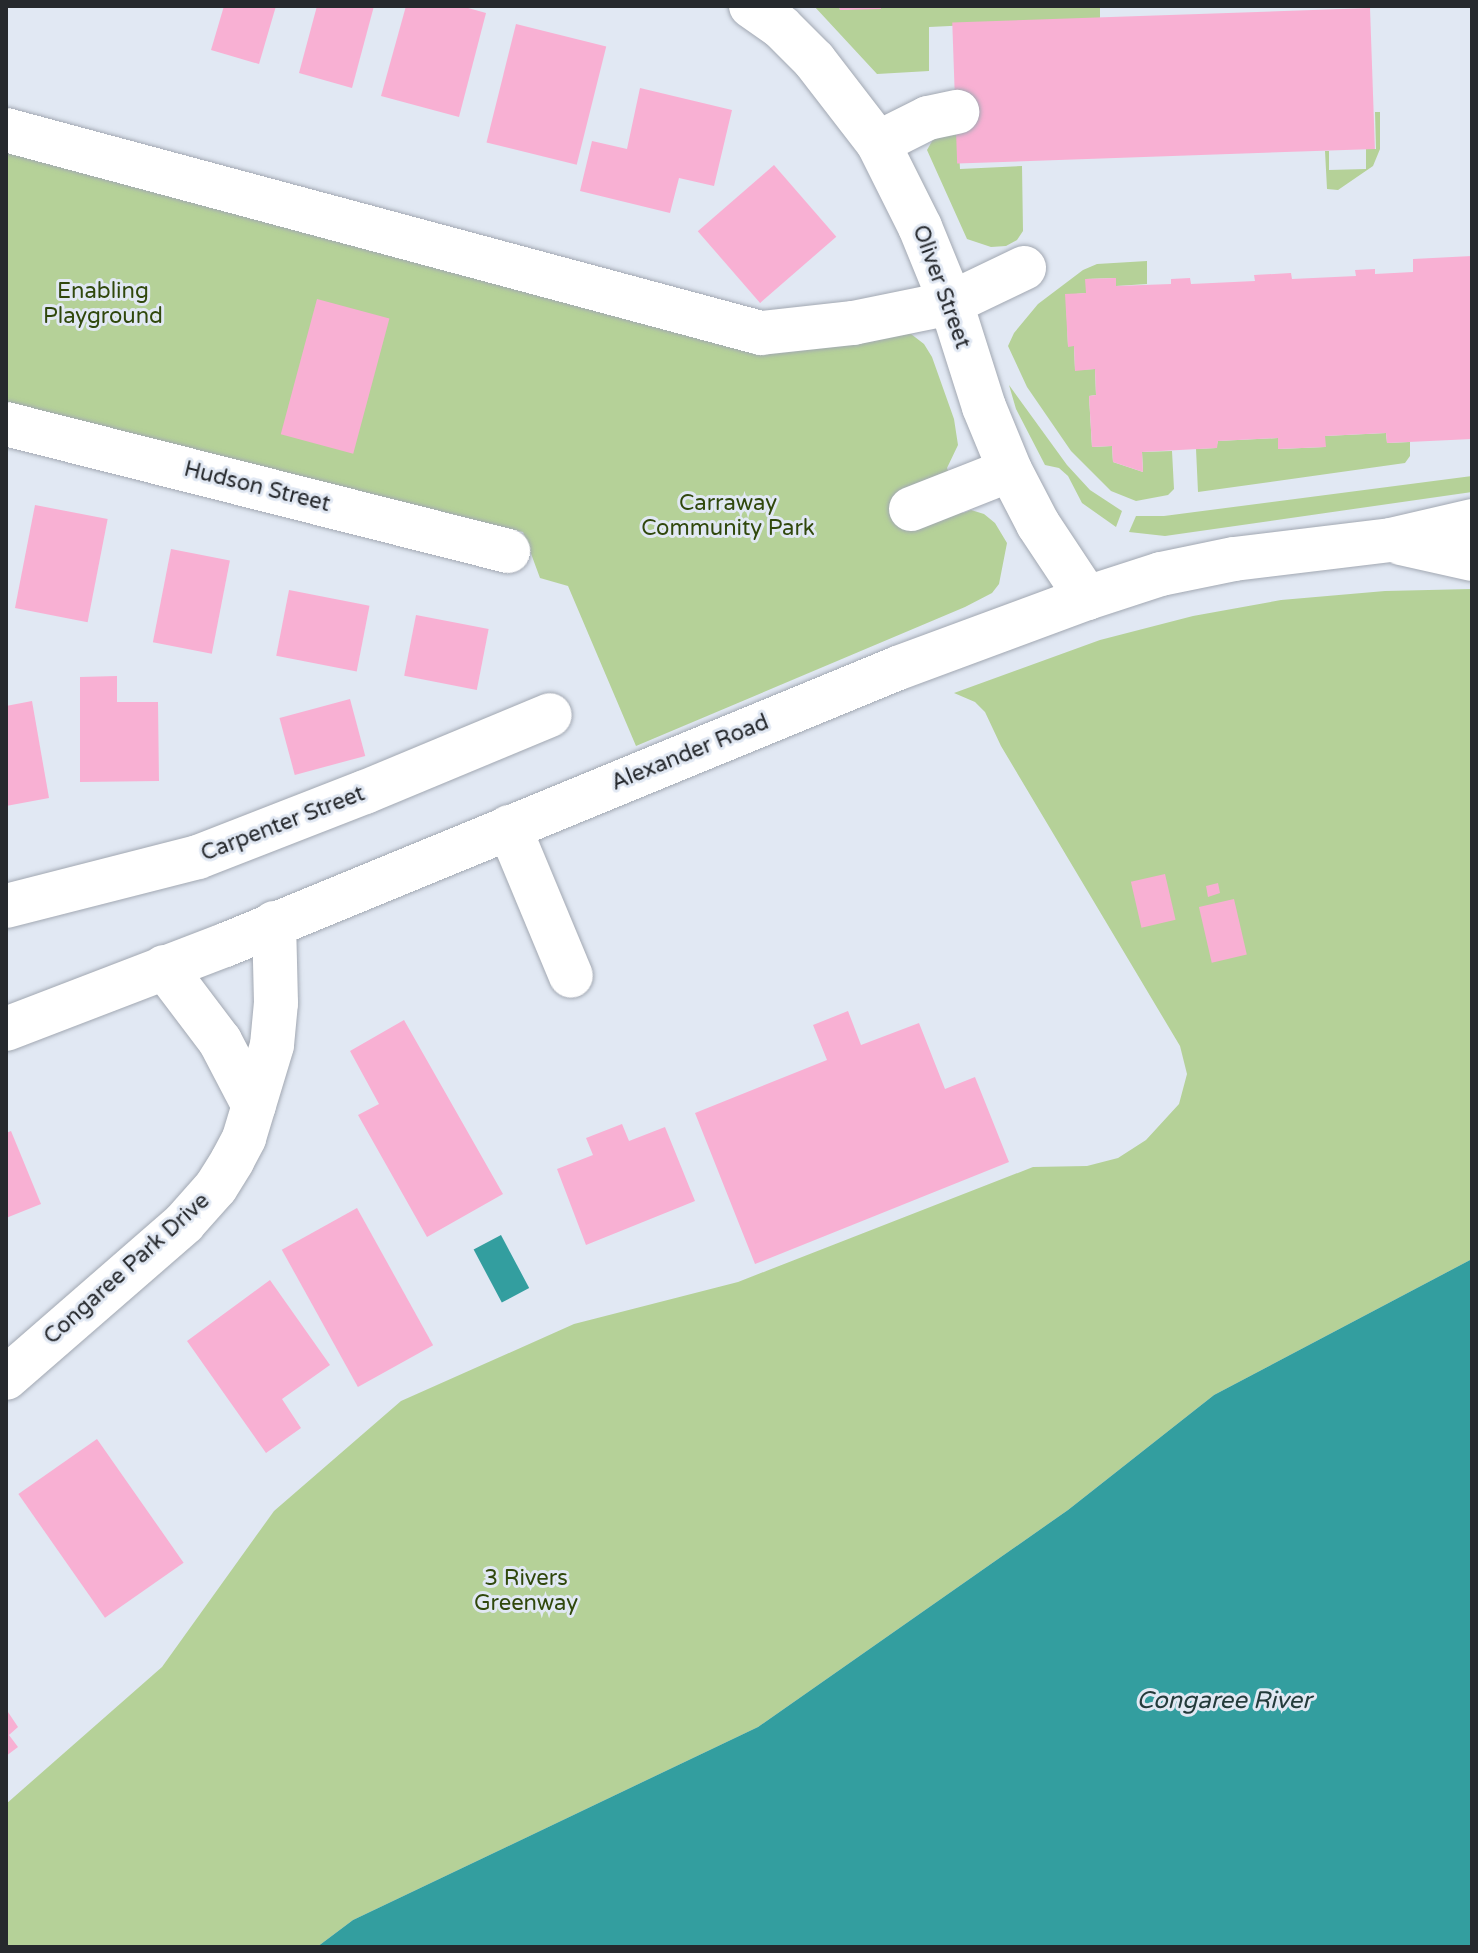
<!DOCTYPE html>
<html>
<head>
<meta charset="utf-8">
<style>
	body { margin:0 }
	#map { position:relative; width:1478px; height:1953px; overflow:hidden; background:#e1e8f3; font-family:"Varela Round",sans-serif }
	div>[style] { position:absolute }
	.green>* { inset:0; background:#b5d198 }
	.water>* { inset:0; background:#339e9f; transform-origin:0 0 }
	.building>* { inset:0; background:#f8b0d3; transform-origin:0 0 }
	.roads { filter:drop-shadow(0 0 2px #a2a8b2) drop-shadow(0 0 2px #a2a8b2) }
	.minor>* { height:44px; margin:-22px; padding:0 22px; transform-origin:22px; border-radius:22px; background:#fff }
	span { translate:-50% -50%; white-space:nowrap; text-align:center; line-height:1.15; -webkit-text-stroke:6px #e1e8f3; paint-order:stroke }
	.street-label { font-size:22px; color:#26292d }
	.park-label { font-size:22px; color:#30480c }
	.water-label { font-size:24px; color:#243b3b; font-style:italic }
	.frame { position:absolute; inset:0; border:8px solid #26292d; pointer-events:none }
</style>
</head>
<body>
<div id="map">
	<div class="green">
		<div style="clip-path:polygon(814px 6px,839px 6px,840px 10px,902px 6px,1100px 6px,1100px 19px,929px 27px,929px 71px,877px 74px)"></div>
		<div style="clip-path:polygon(1375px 112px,1380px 112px,1380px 149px,1373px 166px,1338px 190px,1327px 189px,1325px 151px,1329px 151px,1329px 170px,1366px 169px,1366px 149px,1376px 149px)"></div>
		<div style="clip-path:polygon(952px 130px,958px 135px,960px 169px,1022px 166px,1023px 231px,1017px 240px,1006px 246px,991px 247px,967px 239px,927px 150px,935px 136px)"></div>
		<div style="clip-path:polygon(19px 150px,739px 339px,896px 330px,911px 334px,924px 344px,932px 357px,954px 419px,958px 445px,947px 468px,963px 513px,971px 510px,984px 514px,995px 523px,1007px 543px,999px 584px,992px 593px,965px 607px,636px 746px,568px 586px,540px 578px,523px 532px,6px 402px,6px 154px)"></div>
		<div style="clip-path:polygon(1147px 261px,1147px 284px,1116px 286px,1116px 278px,1086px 279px,1086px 293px,1066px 295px,1068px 346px,1074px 346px,1075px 370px,1095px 369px,1096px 395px,1089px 396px,1092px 447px,1112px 446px,1113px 462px,1143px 472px,1142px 452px,1172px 451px,1174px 489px,1168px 495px,1136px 501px,1111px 491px,1071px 451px,1027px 387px,1008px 346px,1014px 333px,1038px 304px,1083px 270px,1097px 264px)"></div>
		<div style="clip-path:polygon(1009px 385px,1067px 465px,1090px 490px,1122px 511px,1116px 527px,1082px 503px,1068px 476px,1059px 468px,1045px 465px,1016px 409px)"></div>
		<div style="clip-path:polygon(1386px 433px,1387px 443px,1410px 442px,1410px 456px,1405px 463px,1198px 492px,1196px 449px,1216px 448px,1218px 441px,1278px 438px,1279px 449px,1325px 447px,1325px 436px)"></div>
		<div style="clip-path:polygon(1472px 476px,1472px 492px,1165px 536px,1129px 532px,1136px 516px,1164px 516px)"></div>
		<div style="clip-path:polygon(1472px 589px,1472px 1259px,1214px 1395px,1068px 1510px,758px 1727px,353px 1920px,317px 1947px,6px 1947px,6px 1804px,162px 1667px,274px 1511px,401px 1401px,574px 1324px,738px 1282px,1033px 1167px,1087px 1166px,1118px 1158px,1146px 1140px,1179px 1104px,1187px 1074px,1180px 1046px,1001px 746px,985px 712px,975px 702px,954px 693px,1100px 640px,1193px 616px,1281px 600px,1385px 591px)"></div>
	</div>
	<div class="water">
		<div style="left:501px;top:1235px;width:60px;height:31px;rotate:62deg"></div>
		<div style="clip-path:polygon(1472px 1259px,1472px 1947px,317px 1947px,353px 1920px,758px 1727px,1068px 1510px,1214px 1395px)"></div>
	</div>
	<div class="building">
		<div style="clip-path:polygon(224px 6px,276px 6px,259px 64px,211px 50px)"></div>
		<div style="clip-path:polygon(317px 6px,374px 6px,352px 88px,299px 73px)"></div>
		<div style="clip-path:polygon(406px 6px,461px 6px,486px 13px,459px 117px,381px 96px)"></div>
		<div style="clip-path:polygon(839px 6px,881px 6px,881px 9px,840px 10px)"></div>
		<div style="left:1370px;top:8px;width:141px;height:418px;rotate:88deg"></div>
		<div style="left:516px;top:24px;width:93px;height:122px;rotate:14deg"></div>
		<div style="clip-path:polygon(640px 88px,732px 110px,714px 186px,679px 178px,670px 213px,580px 191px,592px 141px,627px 149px)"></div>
		<div style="left:774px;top:165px;width:95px;height:101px;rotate:49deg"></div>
		<div style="clip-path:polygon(1472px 256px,1472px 439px,1387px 443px,1386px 433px,1325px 436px,1326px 447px,1278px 449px,1278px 438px,1218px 441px,1217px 448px,1142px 452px,1143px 472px,1113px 462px,1112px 446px,1092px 447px,1089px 396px,1096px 395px,1095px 369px,1075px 371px,1074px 346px,1068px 347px,1065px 294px,1086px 293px,1085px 279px,1116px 278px,1116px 286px,1171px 284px,1171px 279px,1190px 278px,1191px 284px,1255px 281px,1254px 275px,1291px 273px,1292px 279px,1356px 276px,1355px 270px,1375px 269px,1375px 274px,1413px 272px,1413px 259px)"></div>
		<div style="left:317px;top:299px;width:75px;height:140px;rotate:15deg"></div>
		<div style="left:35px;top:505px;width:74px;height:105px;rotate:11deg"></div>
		<div style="left:171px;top:549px;width:60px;height:95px;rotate:11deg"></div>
		<div style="left:289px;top:590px;width:82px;height:67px;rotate:11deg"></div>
		<div style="left:416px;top:615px;width:74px;height:62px;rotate:11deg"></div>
		<div style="clip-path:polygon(117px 676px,117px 702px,158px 702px,159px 781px,80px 782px,80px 677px)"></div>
		<div style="left:350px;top:699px;width:59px;height:73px;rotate:75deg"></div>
		<div style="clip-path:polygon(32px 701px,49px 798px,6px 806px,6px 706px)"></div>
		<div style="left:1165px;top:874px;width:47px;height:35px;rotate:77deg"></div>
		<div style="clip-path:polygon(1218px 883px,1220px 893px,1208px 897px,1206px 886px)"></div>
		<div style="left:1234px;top:899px;width:57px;height:36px;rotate:77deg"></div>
		<div style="clip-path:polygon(848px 1011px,861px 1045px,919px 1023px,945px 1089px,975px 1077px,1009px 1162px,755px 1264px,695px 1113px,827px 1060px,813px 1025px)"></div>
		<div style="clip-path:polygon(404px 1020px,503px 1194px,427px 1237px,358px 1115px,379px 1104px,350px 1051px)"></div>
		<div style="clip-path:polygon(622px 1124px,629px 1141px,665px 1127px,695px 1201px,586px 1245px,557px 1169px,593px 1155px,586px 1138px)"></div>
		<div style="clip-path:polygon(11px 1131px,41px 1204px,6px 1218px,6px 1133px)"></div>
		<div style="left:357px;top:1208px;width:157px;height:86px;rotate:61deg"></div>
		<div style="clip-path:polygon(270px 1280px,330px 1365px,282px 1399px,301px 1428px,266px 1453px,187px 1341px)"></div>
		<div style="left:97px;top:1439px;width:151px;height:96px;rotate:55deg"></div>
		<div style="clip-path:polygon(6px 1709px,18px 1727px,9px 1735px,18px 1747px,6px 1756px)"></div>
	</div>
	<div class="roads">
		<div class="minor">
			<div style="left:751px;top:6px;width:37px;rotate:35deg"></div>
			<div style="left:781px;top:27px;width:47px;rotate:45deg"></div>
			<div style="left:814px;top:60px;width:105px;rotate:52.4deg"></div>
			<div style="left:878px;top:143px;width:94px;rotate:63.4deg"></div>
			<div style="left:920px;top:227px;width:82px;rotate:67.8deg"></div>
			<div style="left:951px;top:303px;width:109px;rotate:72.4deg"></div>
			<div style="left:984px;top:407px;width:68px;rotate:67.6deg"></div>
			<div style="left:1010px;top:470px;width:61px;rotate:62.6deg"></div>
			<div style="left:1038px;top:524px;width:89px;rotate:56.5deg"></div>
			<div style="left:6px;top:130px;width:782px;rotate:15.05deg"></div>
			<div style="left:761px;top:333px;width:93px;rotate:-6.2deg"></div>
			<div style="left:853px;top:323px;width:100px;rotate:-11.5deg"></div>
			<div style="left:951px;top:303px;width:81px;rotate:-25.6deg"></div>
			<div style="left:878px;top:143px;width:56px;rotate:-26.6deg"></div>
			<div style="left:928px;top:118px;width:30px;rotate:-12deg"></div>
			<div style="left:6px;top:424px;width:518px;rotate:14.2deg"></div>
			<div style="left:911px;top:509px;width:106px;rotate:-21.5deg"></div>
			<div style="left:1401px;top:543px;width:73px;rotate:12.7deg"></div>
			<div style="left:509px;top:827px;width:161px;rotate:67.4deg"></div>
			<div style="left:6px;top:906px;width:198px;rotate:-14.3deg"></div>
			<div style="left:198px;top:857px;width:179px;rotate:-21.3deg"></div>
			<div style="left:365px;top:792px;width:200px;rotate:-22.6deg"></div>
			<div style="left:164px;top:967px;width:93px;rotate:52.9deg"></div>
			<div style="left:220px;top:1041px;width:73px;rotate:62.4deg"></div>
			<div style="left:6px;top:1029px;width:235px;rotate:-21deg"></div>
			<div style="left:225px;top:945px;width:728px;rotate:-22.37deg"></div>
			<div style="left:898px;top:668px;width:202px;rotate:-20.3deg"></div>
			<div style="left:1087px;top:598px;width:78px;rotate:-18deg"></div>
			<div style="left:1161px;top:574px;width:75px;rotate:-11.6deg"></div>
			<div style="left:1234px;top:559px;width:158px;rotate:-6.9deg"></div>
			<div style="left:1391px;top:540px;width:83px;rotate:-13.2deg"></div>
			<div style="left:6px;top:1378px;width:236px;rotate:-41deg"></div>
			<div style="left:184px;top:1223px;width:48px;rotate:-48.4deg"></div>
			<div style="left:216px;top:1187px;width:31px;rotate:-58deg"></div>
			<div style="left:232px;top:1161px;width:26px;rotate:-62deg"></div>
			<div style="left:244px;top:1138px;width:97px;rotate:-73.2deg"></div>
			<div style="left:272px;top:1045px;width:42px;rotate:-84.6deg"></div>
			<div style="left:276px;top:1003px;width:80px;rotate:-91.4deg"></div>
		</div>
	</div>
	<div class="street-label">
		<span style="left:941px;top:287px;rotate:70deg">Oliver Street</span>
		<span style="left:257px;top:487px;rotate:14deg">Hudson Street</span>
		<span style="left:690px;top:753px;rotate:-22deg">Alexander Road</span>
		<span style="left:283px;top:824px;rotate:-21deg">Carpenter Street</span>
		<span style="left:127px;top:1269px;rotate:-42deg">Congaree Park Drive</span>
	</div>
	<div class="park-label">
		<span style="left:103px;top:304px">Enabling<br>Playground</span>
		<span style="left:728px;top:516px">Carraway<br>Community Park</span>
		<span style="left:526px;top:1591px">3 Rivers<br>Greenway</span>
	</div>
	<div class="water-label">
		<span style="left:1224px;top:1701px">Congaree River</span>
	</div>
	<div class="frame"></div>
</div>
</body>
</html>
